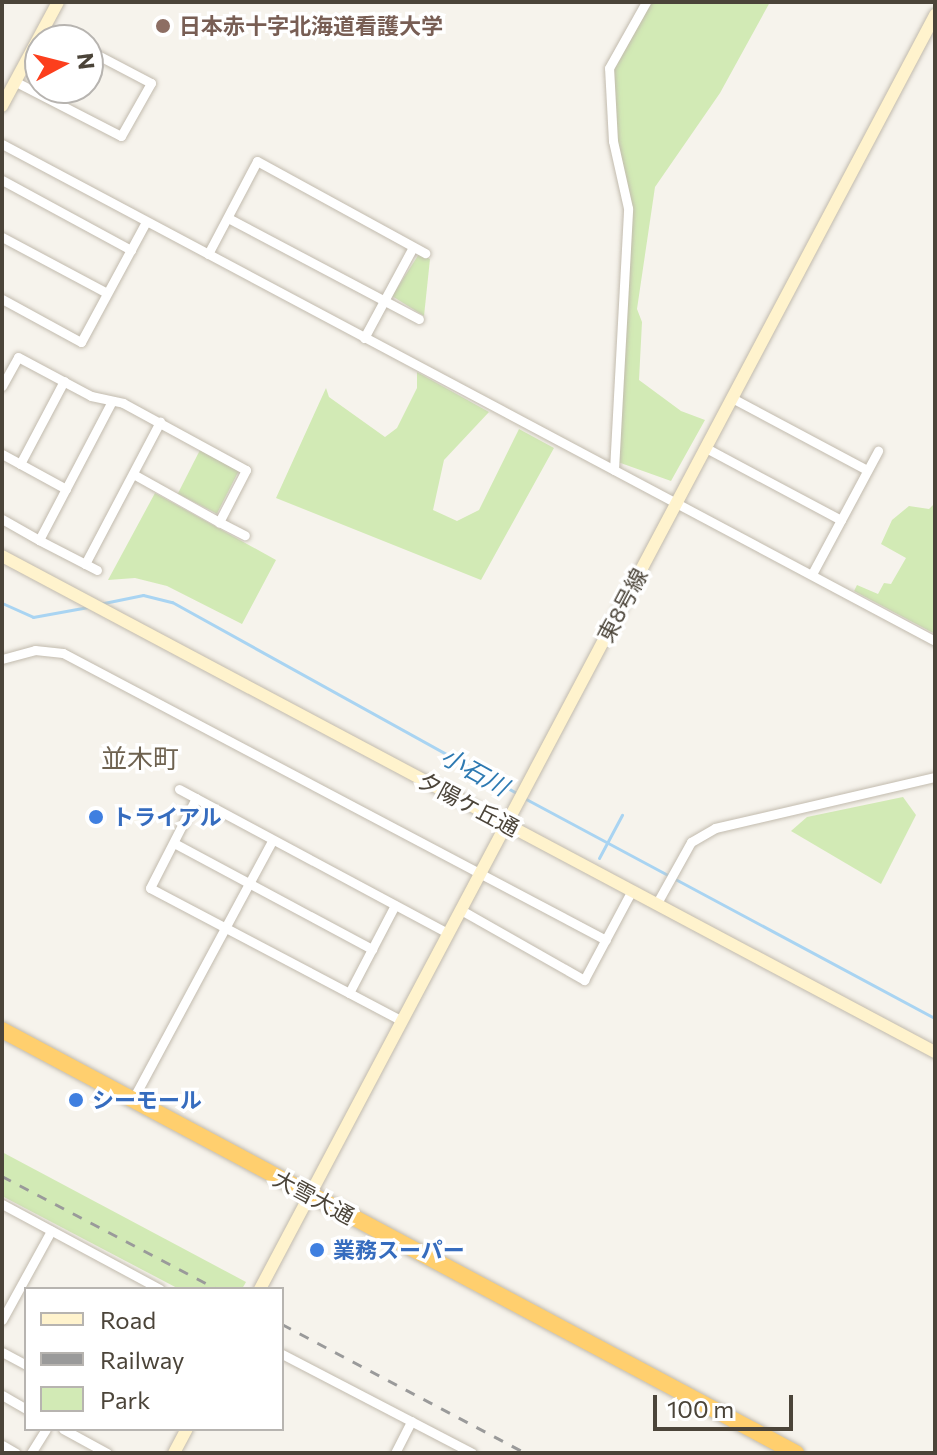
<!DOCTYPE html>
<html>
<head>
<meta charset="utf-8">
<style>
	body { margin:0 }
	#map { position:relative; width:937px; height:1455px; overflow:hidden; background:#f6f3ec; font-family:Commissioner,"Noto Sans JP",sans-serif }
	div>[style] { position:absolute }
	.green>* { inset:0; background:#d2eab5; transform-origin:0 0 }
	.stream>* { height:3px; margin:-1.5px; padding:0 1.5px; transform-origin:1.5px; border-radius:1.5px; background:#a9d4f2 }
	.roads { filter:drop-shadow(0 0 2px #c2bbae) drop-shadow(0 0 2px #c2bbae) }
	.street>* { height:9px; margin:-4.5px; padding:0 4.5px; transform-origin:4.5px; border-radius:4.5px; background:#fff }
	.secondary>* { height:12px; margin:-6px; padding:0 6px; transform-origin:6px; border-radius:6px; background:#fff3cd }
	.highway>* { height:16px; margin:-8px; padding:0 8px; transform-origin:8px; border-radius:8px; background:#ffcf6e }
	.rail>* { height:3px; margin-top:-1.5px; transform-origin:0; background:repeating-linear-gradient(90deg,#9a9a9a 0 10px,transparent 0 20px) }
	.dots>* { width:22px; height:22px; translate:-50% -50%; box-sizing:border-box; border:4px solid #fff; border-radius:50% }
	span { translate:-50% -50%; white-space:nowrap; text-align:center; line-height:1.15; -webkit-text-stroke:7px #fff; paint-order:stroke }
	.education-label { font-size:22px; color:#785e54; font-weight:700 }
	.left { translate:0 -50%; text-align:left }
	.street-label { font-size:22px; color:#4b4439 }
	.shop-label { font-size:22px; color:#366cbe; font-weight:700 }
	.water-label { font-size:24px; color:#2e7ab2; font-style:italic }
	.quarter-label { font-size:26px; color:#6e6250 }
	.frame { position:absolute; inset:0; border:4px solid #4b4439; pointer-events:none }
	.legend { position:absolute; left:24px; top:1287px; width:260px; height:144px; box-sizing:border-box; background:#fff; border:2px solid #b7b4b0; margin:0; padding:10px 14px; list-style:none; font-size:24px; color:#4b4439 }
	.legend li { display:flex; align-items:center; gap:16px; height:40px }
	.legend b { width:40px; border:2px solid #b7b4b0 }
	.north { position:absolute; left:24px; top:24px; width:80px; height:80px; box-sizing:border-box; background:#fff; border:2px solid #b7b4b0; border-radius:50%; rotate:83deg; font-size:22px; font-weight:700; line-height:32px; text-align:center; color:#4b4439 }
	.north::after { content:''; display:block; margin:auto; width:28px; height:36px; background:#fc3f1d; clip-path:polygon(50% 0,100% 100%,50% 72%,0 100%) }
	.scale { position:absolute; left:653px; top:1395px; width:140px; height:36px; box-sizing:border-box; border:4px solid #4b4439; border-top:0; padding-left:10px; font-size:24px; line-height:28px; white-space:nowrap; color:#4b4439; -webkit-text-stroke:6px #fff; paint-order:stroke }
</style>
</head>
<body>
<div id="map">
	<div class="green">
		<div style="clip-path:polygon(646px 2px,770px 2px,720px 93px,655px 187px,637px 309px,642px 322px,639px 380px,681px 411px,705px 420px,671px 481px,615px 461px,627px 237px,609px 68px)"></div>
		<div style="clip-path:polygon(419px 254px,430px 259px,424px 316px,392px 296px)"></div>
		<div style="clip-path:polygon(417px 372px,489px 412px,444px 460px,433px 510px,457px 521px,479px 510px,519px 429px,554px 448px,481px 580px,276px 498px,326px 388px,329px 397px,385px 437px,397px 428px,417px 388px)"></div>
		<div style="left:200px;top:450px;width:44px;height:49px;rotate:27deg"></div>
		<div style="clip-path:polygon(155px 493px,276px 560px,242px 624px,167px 586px,135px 578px,108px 580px)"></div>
		<div style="clip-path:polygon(935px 503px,935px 634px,854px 591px,857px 585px,878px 594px,884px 583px,891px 584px,906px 558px,881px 544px,892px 520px,909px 506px,929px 509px)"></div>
		<div style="clip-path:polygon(903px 797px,916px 815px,881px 884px,791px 831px,807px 817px)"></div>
		<div style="clip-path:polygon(2px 1152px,246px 1282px,242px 1289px,179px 1289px,2px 1196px)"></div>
	</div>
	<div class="stream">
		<div style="left:2px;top:603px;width:34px;rotate:24deg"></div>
		<div style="left:33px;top:617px;width:56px;rotate:-10.3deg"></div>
		<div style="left:99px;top:604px;width:45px;rotate:-11.6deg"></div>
		<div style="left:143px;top:595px;width:30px;rotate:14deg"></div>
		<div style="left:172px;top:602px;width:398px;rotate:29deg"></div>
		<div style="left:526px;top:799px;width:464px;rotate:28.2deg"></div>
		<div style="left:599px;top:858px;width:49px;rotate:-61.9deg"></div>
	</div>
	<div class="roads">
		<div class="street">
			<div style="left:45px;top:28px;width:26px;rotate:28deg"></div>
			<div style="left:16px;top:82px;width:118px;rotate:27.2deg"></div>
			<div style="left:121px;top:136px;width:61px;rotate:-60.5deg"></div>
			<div style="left:151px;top:83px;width:71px;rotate:-152.4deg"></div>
			<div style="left:2px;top:144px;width:1057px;rotate:28.04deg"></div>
			<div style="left:2px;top:180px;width:147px;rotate:28.5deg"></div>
			<div style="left:228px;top:218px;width:216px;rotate:27.9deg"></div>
			<div style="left:2px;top:237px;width:119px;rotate:28.1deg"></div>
			<div style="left:208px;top:254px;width:105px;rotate:-62.2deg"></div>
			<div style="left:257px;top:161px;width:192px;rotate:28.7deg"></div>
			<div style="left:2px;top:299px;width:90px;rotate:28.6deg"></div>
			<div style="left:81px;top:342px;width:136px;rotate:-61.6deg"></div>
			<div style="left:364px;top:338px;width:103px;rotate:-61.7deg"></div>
			<div style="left:2px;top:386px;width:33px;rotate:-61deg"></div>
			<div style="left:18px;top:357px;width:83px;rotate:28.1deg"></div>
			<div style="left:91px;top:396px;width:33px;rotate:12deg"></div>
			<div style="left:123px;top:403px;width:140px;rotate:28.6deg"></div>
			<div style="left:246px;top:470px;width:59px;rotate:117.4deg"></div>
			<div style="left:219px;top:522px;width:98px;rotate:-150.8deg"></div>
			<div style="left:732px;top:398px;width:153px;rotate:28.1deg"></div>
			<div style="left:706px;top:448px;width:153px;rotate:28.1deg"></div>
			<div style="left:2px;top:454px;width:73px;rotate:28.7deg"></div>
			<div style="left:20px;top:464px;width:94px;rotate:-62.1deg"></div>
			<div style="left:614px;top:470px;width:262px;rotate:-86.9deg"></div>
			<div style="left:628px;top:208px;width:69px;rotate:-102.6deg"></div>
			<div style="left:613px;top:141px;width:73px;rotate:-93.1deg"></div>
			<div style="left:609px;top:68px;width:76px;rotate:-60.7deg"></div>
			<div style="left:2px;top:519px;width:43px;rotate:29.6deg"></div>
			<div style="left:219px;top:522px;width:29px;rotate:27deg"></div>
			<div style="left:85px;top:564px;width:161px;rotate:-62.2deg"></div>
			<div style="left:97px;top:570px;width:65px;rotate:-152.7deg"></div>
			<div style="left:39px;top:540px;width:157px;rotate:-62.3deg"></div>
			<div style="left:812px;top:574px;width:140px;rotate:-61.8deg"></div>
			<div style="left:2px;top:659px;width:34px;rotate:-15deg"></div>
			<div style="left:35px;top:650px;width:28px;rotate:6deg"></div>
			<div style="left:63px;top:653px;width:614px;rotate:27.86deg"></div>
			<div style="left:179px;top:789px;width:304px;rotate:28.2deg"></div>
			<div style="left:196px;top:798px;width:101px;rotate:117.1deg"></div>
			<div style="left:150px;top:888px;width:283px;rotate:27.8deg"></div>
			<div style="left:174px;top:843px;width:225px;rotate:28.2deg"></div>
			<div style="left:657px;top:903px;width:70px;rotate:-60.9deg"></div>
			<div style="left:691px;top:842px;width:28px;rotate:-30deg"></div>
			<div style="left:715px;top:828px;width:226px;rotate:-13.1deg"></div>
			<div style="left:461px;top:910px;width:142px;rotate:29.6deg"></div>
			<div style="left:584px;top:980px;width:102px;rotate:-61.9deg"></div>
			<div style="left:349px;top:993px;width:99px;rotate:-62.4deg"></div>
			<div style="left:133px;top:1099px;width:293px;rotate:-61.7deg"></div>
			<div style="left:2px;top:1204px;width:179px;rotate:28.3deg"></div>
			<div style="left:2px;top:1320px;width:102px;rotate:-61.2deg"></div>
			<div style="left:2px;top:1352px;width:27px;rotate:28deg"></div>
			<div style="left:282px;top:1354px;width:214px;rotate:27.5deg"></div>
			<div style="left:2px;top:1395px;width:28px;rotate:30deg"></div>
			<div style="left:63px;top:1429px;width:50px;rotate:28.6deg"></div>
			<div style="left:2px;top:1445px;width:16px;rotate:30deg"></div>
			<div style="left:31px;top:1453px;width:28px;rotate:-58deg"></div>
			<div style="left:395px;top:1453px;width:36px;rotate:-63deg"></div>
		</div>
		<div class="secondary">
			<div style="left:2px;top:106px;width:118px;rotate:-61.7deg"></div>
			<div style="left:2px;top:556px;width:1057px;rotate:28deg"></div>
			<div style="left:260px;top:1289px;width:1442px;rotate:-62.08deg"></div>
			<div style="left:174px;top:1453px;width:27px;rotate:-62deg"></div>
		</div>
		<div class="highway">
			<div style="left:2px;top:1030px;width:900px;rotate:28.05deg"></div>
		</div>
	</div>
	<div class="rail">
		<div style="left:2px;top:1176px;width:243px;rotate:27.7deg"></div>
		<div style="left:282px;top:1324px;width:276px;rotate:27.9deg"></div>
	</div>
	<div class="dots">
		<div style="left:163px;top:26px;background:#8d6e63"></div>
		<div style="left:96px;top:817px;background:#3f7fe0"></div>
		<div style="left:76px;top:1100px;background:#3f7fe0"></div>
		<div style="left:317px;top:1250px;background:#3f7fe0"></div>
	</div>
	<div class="education-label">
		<span class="left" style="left:179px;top:26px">日本赤十字北海道看護大学</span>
	</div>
	<div class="street-label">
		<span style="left:622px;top:605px;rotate:-62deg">東8号線</span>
		<span style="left:469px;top:804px;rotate:28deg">夕陽ケ丘通</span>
		<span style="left:314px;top:1197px;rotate:28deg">大雪大通</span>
	</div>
	<div class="shop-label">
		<span class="left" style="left:112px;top:817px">トライアル</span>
		<span class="left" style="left:92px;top:1100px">シーモール</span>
		<span class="left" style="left:333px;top:1250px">業務スーパー</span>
	</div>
	<div class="water-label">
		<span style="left:475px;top:771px;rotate:29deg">小石川</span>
	</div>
	<div class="quarter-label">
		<span style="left:140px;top:758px">並木町</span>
	</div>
	<div class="frame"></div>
	<ul class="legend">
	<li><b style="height:10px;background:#fff3cd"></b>Road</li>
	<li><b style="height:10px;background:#9a9a9a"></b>Railway</li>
	<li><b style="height:22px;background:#d2eab5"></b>Park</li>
	</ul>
	<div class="north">N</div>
	<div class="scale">100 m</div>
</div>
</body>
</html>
